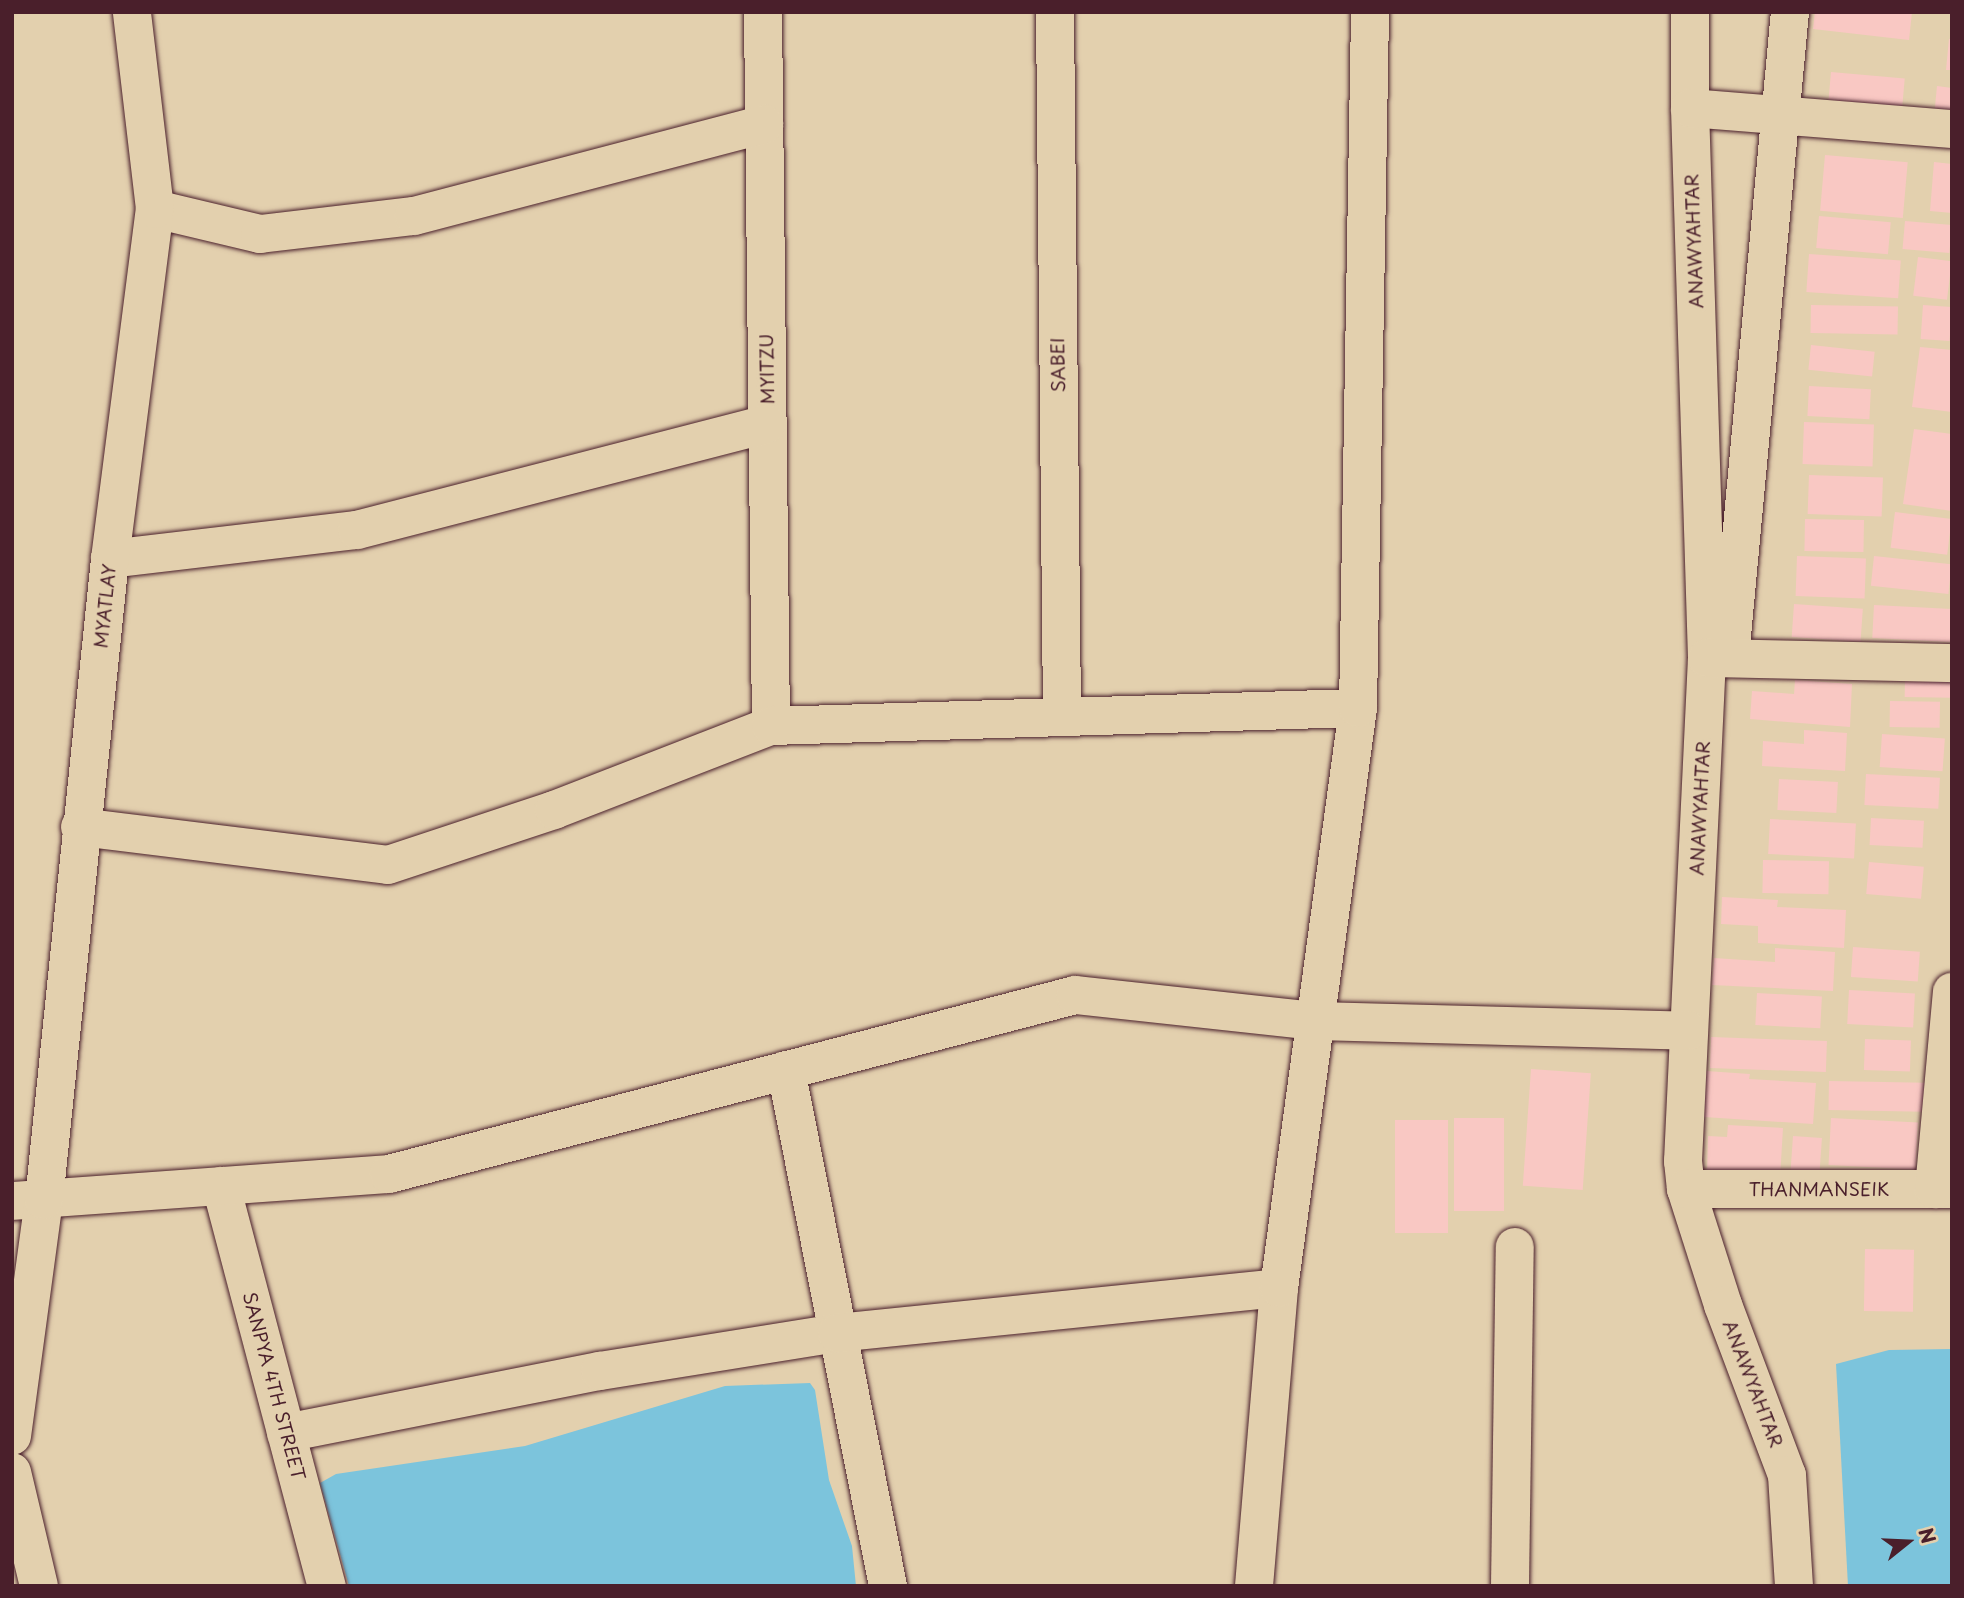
<!DOCTYPE html>
<html>
<head>
<meta charset="utf-8">
<style>
	body { margin:0 }
	#map { position:relative; width:1964px; height:1598px; overflow:hidden; background:#e3d0ae; font-family:"Playpen Sans",sans-serif }
	div>[style] { position:absolute }
	.water>* { inset:0; background:#7cc4dc }
	.building>* { inset:0; background:#f9c8c3; transform-origin:0 0 }
	.roads { filter:drop-shadow(0 0 2px #4a1f2b) drop-shadow(0 0 2px #4a1f2b) }
	.minor>* { height:38px; margin:-19px; padding:0 19px; transform-origin:19px; border-radius:19px; background:#e3d0ae }
	span { translate:-50% -50%; white-space:nowrap; text-align:center; line-height:1.15; -webkit-text-stroke:5px #e3d0ae; paint-order:stroke }
	.street-label { font-size:18px; color:#4a1f2b }
	.frame { position:absolute; inset:0; border:14px solid #4a1f2b; pointer-events:none }
	.north { position:absolute; left:1873px; top:1507px; width:70px; height:70px; -webkit-text-stroke:5px #e3d0ae; paint-order:stroke; rotate:72deg; font-size:19px; font-weight:700; line-height:28px; text-align:center; color:#4a1f2b }
	.north::after { content:''; display:block; margin:auto; width:24px; height:32px; background:#4a1f2b; clip-path:polygon(50% 0,100% 100%,50% 72%,0 100%) }
</style>
</head>
<body>
<div id="map">
	<div class="water">
		<div style="clip-path:polygon(1952px 1349px,1952px 1586px,1848px 1586px,1836px 1364px,1889px 1350px)"></div>
		<div style="clip-path:polygon(810px 1383px,815px 1390px,829px 1480px,852px 1546px,856px 1586px,349px 1586px,320px 1483px,336px 1474px,525px 1446px,725px 1386px)"></div>
	</div>
	<div class="building">
		<div style="clip-path:polygon(1815px 12px,1912px 12px,1909px 40px,1813px 29px)"></div>
		<div style="clip-path:polygon(1949px 39px,1952px 39px,1952px 70px,1946px 70px)"></div>
		<div style="left:1831px;top:72px;width:74px;height:33px;rotate:5deg"></div>
		<div style="clip-path:polygon(1937px 86px,1952px 88px,1952px 120px,1934px 117px)"></div>
		<div style="left:1825px;top:155px;width:83px;height:56px;rotate:5deg"></div>
		<div style="clip-path:polygon(1934px 162px,1952px 164px,1952px 213px,1930px 211px)"></div>
		<div style="left:1819px;top:216px;width:72px;height:32px;rotate:5deg"></div>
		<div style="left:1905px;top:221px;width:47px;height:28px;rotate:5deg"></div>
		<div style="left:1809px;top:254px;width:92px;height:38px;rotate:4deg"></div>
		<div style="left:1918px;top:257px;width:34px;height:39px;rotate:7deg"></div>
		<div style="left:1811px;top:305px;width:87px;height:28px;rotate:1deg"></div>
		<div style="left:1923px;top:305px;width:29px;height:34px;rotate:4deg"></div>
		<div style="left:1811px;top:345px;width:64px;height:25px;rotate:6deg"></div>
		<div style="clip-path:polygon(1920px 347px,1952px 350px,1952px 412px,1912px 407px)"></div>
		<div style="left:1809px;top:386px;width:62px;height:30px;rotate:3deg"></div>
		<div style="left:1804px;top:422px;width:70px;height:42px;rotate:2deg"></div>
		<div style="clip-path:polygon(1914px 429px,1952px 434px,1952px 511px,1903px 504px)"></div>
		<div style="left:1809px;top:475px;width:74px;height:39px;rotate:2deg"></div>
		<div style="left:1895px;top:512px;width:57px;height:36px;rotate:7deg"></div>
		<div style="left:1805px;top:519px;width:59px;height:32px;rotate:1deg"></div>
		<div style="left:1797px;top:556px;width:69px;height:40px;rotate:2deg"></div>
		<div style="left:1874px;top:556px;width:78px;height:30px;rotate:6deg"></div>
		<div style="left:1794px;top:604px;width:69px;height:33px;rotate:4deg"></div>
		<div style="left:1874px;top:605px;width:78px;height:33px;rotate:3deg"></div>
		<div style="left:1905px;top:679px;width:47px;height:18px;rotate:1deg"></div>
		<div style="clip-path:polygon(1795px 680px,1852px 684px,1850px 727px,1750px 719px,1752px 691px,1794px 694px)"></div>
		<div style="left:1890px;top:701px;width:50px;height:26px;rotate:1deg"></div>
		<div style="clip-path:polygon(1804px 730px,1847px 733px,1845px 771px,1762px 766px,1763px 741px,1804px 744px)"></div>
		<div style="left:1882px;top:734px;width:63px;height:33px;rotate:4deg"></div>
		<div style="left:1866px;top:774px;width:74px;height:31px;rotate:3deg"></div>
		<div style="left:1779px;top:779px;width:59px;height:31px;rotate:3deg"></div>
		<div style="left:1871px;top:818px;width:53px;height:27px;rotate:3deg"></div>
		<div style="left:1770px;top:819px;width:86px;height:35px;rotate:3deg"></div>
		<div style="left:1763px;top:860px;width:66px;height:33px;rotate:1deg"></div>
		<div style="left:1869px;top:862px;width:55px;height:32px;rotate:5deg"></div>
		<div style="clip-path:polygon(1722px 897px,1778px 900px,1777px 907px,1846px 910px,1844px 948px,1758px 943px,1758px 926px,1721px 924px)"></div>
		<div style="left:1853px;top:947px;width:67px;height:30px;rotate:4deg"></div>
		<div style="clip-path:polygon(1775px 948px,1835px 952px,1833px 991px,1712px 985px,1714px 958px,1775px 962px)"></div>
		<div style="left:1849px;top:990px;width:66px;height:34px;rotate:3deg"></div>
		<div style="left:1757px;top:993px;width:65px;height:32px;rotate:3deg"></div>
		<div style="left:1711px;top:1037px;width:116px;height:31px;rotate:2deg"></div>
		<div style="left:1865px;top:1039px;width:46px;height:31px;rotate:2deg"></div>
		<div style="left:1531px;top:1069px;width:60px;height:117px;rotate:4deg"></div>
		<div style="clip-path:polygon(1706px 1071px,1750px 1074px,1749px 1079px,1816px 1083px,1813px 1124px,1704px 1117px)"></div>
		<div style="left:1829px;top:1081px;width:96px;height:29px;rotate:1deg"></div>
		<div style="left:1454px;top:1118px;width:50px;height:93px"></div>
		<div style="left:1831px;top:1118px;width:87px;height:47px;rotate:3deg"></div>
		<div style="left:1395px;top:1120px;width:53px;height:113px"></div>
		<div style="clip-path:polygon(1728px 1125px,1783px 1128px,1780px 1178px,1707px 1173px,1708px 1136px,1727px 1137px)"></div>
		<div style="left:1793px;top:1136px;width:29px;height:34px;rotate:4deg"></div>
		<div style="left:1865px;top:1249px;width:49px;height:62px;rotate:1deg"></div>
	</div>
	<div class="roads">
		<div class="minor">
			<div style="left:763px;top:12px;width:714px;rotate:89.36deg"></div>
			<div style="left:1055px;top:12px;width:705px;rotate:89.43deg"></div>
			<div style="left:1690px;top:12px;width:96px;rotate:90deg"></div>
			<div style="left:1690px;top:108px;width:550px;rotate:88.23deg"></div>
			<div style="left:1707px;top:658px;width:504px;rotate:92.73deg"></div>
			<div style="left:1683px;top:1161px;width:28px;rotate:84deg"></div>
			<div style="left:1686px;top:1189px;width:122px;rotate:72.3deg"></div>
			<div style="left:1723px;top:1305px;width:182px;rotate:69.4deg"></div>
			<div style="left:1787px;top:1475px;width:111px;rotate:86.4deg"></div>
			<div style="left:1690px;top:108px;width:263px;rotate:4.6deg"></div>
			<div style="left:155px;top:209px;width:108px;rotate:13.4deg"></div>
			<div style="left:260px;top:234px;width:155px;rotate:-6.7deg"></div>
			<div style="left:414px;top:216px;width:362px;rotate:-14.7deg"></div>
			<div style="left:110px;top:559px;width:249px;rotate:-6.7deg"></div>
			<div style="left:357px;top:530px;width:423px;rotate:-14.5deg"></div>
			<div style="left:1730px;top:657px;width:648px;rotate:-84.69deg"></div>
			<div style="left:1707px;top:658px;width:245px;rotate:1.2deg"></div>
			<div style="left:80px;top:827px;width:310px;rotate:7deg"></div>
			<div style="left:388px;top:865px;width:175px;rotate:-18.3deg"></div>
			<div style="left:554px;top:810px;width:233px;rotate:-21.2deg"></div>
			<div style="left:771px;top:726px;width:587px;rotate:-1.76deg"></div>
			<div style="left:786px;top:1070px;width:526px;rotate:78.82deg"></div>
			<div style="left:221px;top:1186px;width:414px;rotate:75.2deg"></div>
			<div style="left:1686px;top:1189px;width:266px"></div>
			<div style="left:1934px;top:1189px;width:198px;rotate:-84.8deg"></div>
			<div style="left:12px;top:1201px;width:378px;rotate:-4.1deg"></div>
			<div style="left:389px;top:1174px;width:709px;rotate:-14.62deg"></div>
			<div style="left:1075px;top:995px;width:242px;rotate:6.2deg"></div>
			<div style="left:1316px;top:1021px;width:373px;rotate:1.5deg"></div>
			<div style="left:286px;top:1433px;width:320px;rotate:-11.2deg"></div>
			<div style="left:600px;top:1371px;width:240px;rotate:-9.1deg"></div>
			<div style="left:837px;top:1333px;width:444px;rotate:-5.8deg"></div>
			<div style="left:12px;top:1436px;width:238px;rotate:-82.3deg"></div>
			<div style="left:44px;top:1200px;width:644px;rotate:-84.12deg"></div>
			<div style="left:110px;top:559px;width:353px;rotate:-82.7deg"></div>
			<div style="left:155px;top:209px;width:198px;rotate:-96.7deg"></div>
			<div style="left:12px;top:1472px;width:117px;rotate:76.7deg"></div>
			<div style="left:1254px;top:1586px;width:299px;rotate:-85.2deg"></div>
			<div style="left:1279px;top:1288px;width:585px;rotate:-82.24deg"></div>
			<div style="left:1358px;top:708px;width:696px;rotate:-89.01deg"></div>
			<div style="left:1510px;top:1586px;width:339px;rotate:-89.2deg"></div>
		</div>
	</div>
	<div class="street-label">
		<span style="left:1694px;top:241px;rotate:-92deg">ANAWYAHTAR</span>
		<span style="left:1058px;top:365px;rotate:-91deg">SABEI</span>
		<span style="left:767px;top:369px;rotate:-91deg">MYITZU</span>
		<span style="left:105px;top:606px;rotate:-84deg">MYATLAY</span>
		<span style="left:1700px;top:808px;rotate:-87deg">ANAWYAHTAR</span>
		<span style="left:1819px;top:1189px">THANMANSEIK</span>
		<span style="left:1753px;top:1384px;rotate:69deg">ANAWYAHTAR</span>
		<span style="left:274px;top:1386px;rotate:75deg">SANPYA 4TH STREET</span>
	</div>
	<div class="frame"></div>
	<div class="north">N</div>
</div>
</body>
</html>
